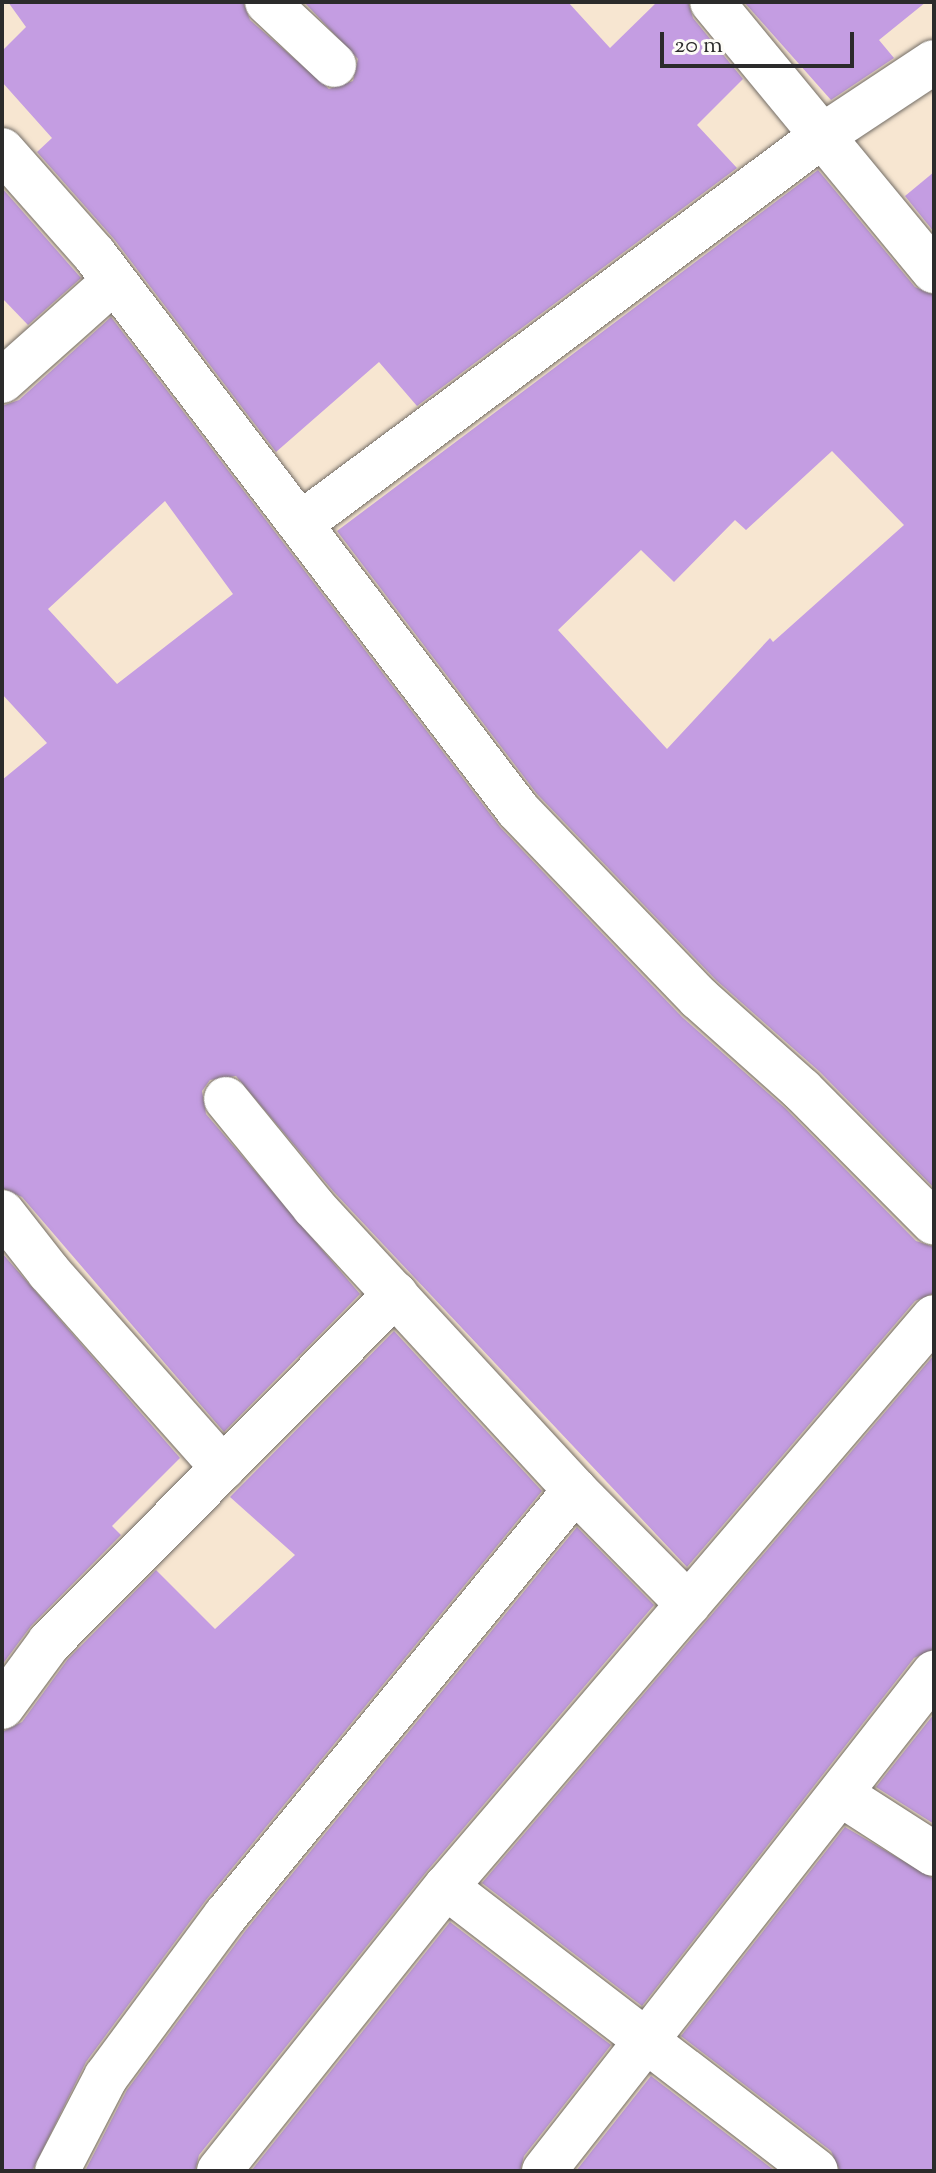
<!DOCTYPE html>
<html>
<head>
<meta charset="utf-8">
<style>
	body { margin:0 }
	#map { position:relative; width:936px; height:2173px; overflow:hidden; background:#f7e6d1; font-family:"Sorts Mill Goudy",serif }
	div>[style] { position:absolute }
	.building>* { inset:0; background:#c49de2 }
	.roads { filter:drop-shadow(0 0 2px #726c65) drop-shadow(0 0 2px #726c65) }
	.minor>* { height:44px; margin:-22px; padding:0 22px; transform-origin:22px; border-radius:22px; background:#fff }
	span { translate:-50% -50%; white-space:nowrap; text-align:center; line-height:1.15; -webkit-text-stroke:7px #fdfcf7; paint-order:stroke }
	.frame { position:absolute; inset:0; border:4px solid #2b2b2b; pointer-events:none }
	.scale { position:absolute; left:660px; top:32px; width:194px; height:36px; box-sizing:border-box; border:4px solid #2b2b2b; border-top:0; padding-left:10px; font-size:24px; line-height:28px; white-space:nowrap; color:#2b2b2b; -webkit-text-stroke:6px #fdfcf7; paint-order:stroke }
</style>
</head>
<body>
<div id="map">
	<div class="building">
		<div style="clip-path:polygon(8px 2px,243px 2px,250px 20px,329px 89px,353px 81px,358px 59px,304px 2px,568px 2px,610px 48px,657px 2px,688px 2px,693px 18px,743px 79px,697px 125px,737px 168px,417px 406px,379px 362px,276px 452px,114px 239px,37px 152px,52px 138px,2px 82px,2px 51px,26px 27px)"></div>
		<div style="clip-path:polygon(744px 2px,926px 2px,879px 40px,894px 58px,831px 100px)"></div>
		<div style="clip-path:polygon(evenodd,818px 170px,915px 287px,934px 295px,934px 1188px,820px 1072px,716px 980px,537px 794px,337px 531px,818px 170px,832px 451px,904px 525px,773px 642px,770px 638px,667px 749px,558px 630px,641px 550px,674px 582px,735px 520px,746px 530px,832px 451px)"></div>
		<div style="clip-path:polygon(934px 172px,934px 232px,905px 196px)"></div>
		<div style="clip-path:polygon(2px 188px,81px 278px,28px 325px,2px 298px)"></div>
		<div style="clip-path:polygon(evenodd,111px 317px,500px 827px,682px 1017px,785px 1108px,916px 1241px,934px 1247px,934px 1293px,915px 1301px,687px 1567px,333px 1191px,236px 1076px,210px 1080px,202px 1091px,206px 1114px,360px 1294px,224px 1432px,22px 1197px,2px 1188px,2px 780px,47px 743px,2px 694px,2px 406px,19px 400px,111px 317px,165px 501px,233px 594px,117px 684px,48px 609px,165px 501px)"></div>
		<div style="clip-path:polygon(2px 1253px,180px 1458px,112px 1526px,121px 1535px,31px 1626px,2px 1665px)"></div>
		<div style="clip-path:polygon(394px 1331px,542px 1491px,206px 1900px,86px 2062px,32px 2171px,2px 2171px,2px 1732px,22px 1722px,68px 1659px,156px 1570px,215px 1629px,295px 1555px,230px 1497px)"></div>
		<div style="clip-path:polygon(934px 1355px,934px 1649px,914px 1658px,642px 2006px,482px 1883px)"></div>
		<div style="clip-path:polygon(577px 1527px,654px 1605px,427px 1871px,199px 2155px,195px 2171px,85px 2171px,127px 2090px,246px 1930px)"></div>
		<div style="clip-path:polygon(934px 1714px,934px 1824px,876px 1787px)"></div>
		<div style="clip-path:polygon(845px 1827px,934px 1879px,934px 2171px,840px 2171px,831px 2151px,681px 2036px)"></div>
		<div style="clip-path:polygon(450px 1922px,611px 2045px,524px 2156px,520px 2171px,251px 2171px)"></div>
		<div style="clip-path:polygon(651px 2076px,775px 2171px,576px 2171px)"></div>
	</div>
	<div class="roads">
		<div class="minor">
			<div style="left:267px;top:2px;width:92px;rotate:43.2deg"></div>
			<div style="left:712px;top:2px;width:349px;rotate:50.5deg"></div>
			<div style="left:2px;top:150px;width:139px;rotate:48.5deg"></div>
			<div style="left:94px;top:254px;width:699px;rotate:52.67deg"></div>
			<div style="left:518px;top:810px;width:261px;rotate:46.1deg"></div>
			<div style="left:699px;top:998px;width:138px;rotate:41.8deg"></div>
			<div style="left:802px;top:1090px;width:187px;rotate:45.2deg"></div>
			<div style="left:2px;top:381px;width:147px;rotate:-41.7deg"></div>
			<div style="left:303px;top:522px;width:647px;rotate:-36.64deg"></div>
			<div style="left:822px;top:136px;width:134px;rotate:-33.5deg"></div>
			<div style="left:226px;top:1099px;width:139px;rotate:50.8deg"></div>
			<div style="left:314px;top:1207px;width:385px;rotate:47.3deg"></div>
			<div style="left:575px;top:1490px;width:161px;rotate:45.3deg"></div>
			<div style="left:2px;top:1212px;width:76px;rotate:51.9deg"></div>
			<div style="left:49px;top:1272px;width:262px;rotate:48.4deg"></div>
			<div style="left:2px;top:1707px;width:79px;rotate:-53.7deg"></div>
			<div style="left:49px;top:1643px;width:492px;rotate:-45.2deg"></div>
			<div style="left:842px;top:1795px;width:109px;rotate:32.7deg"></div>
			<div style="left:446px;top:1887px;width:750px;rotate:-49.43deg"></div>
			<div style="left:57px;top:2171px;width:106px;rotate:-62.5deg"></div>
			<div style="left:106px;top:2077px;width:202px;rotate:-53.5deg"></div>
			<div style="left:226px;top:1915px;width:550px;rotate:-50.61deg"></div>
			<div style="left:219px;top:2171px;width:364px;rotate:-51.4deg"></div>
			<div style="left:446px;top:1887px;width:466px;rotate:37.5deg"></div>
			<div style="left:544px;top:2171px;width:633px;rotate:-51.93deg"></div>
		</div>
	</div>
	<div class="frame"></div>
	<div class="scale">20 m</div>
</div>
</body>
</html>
